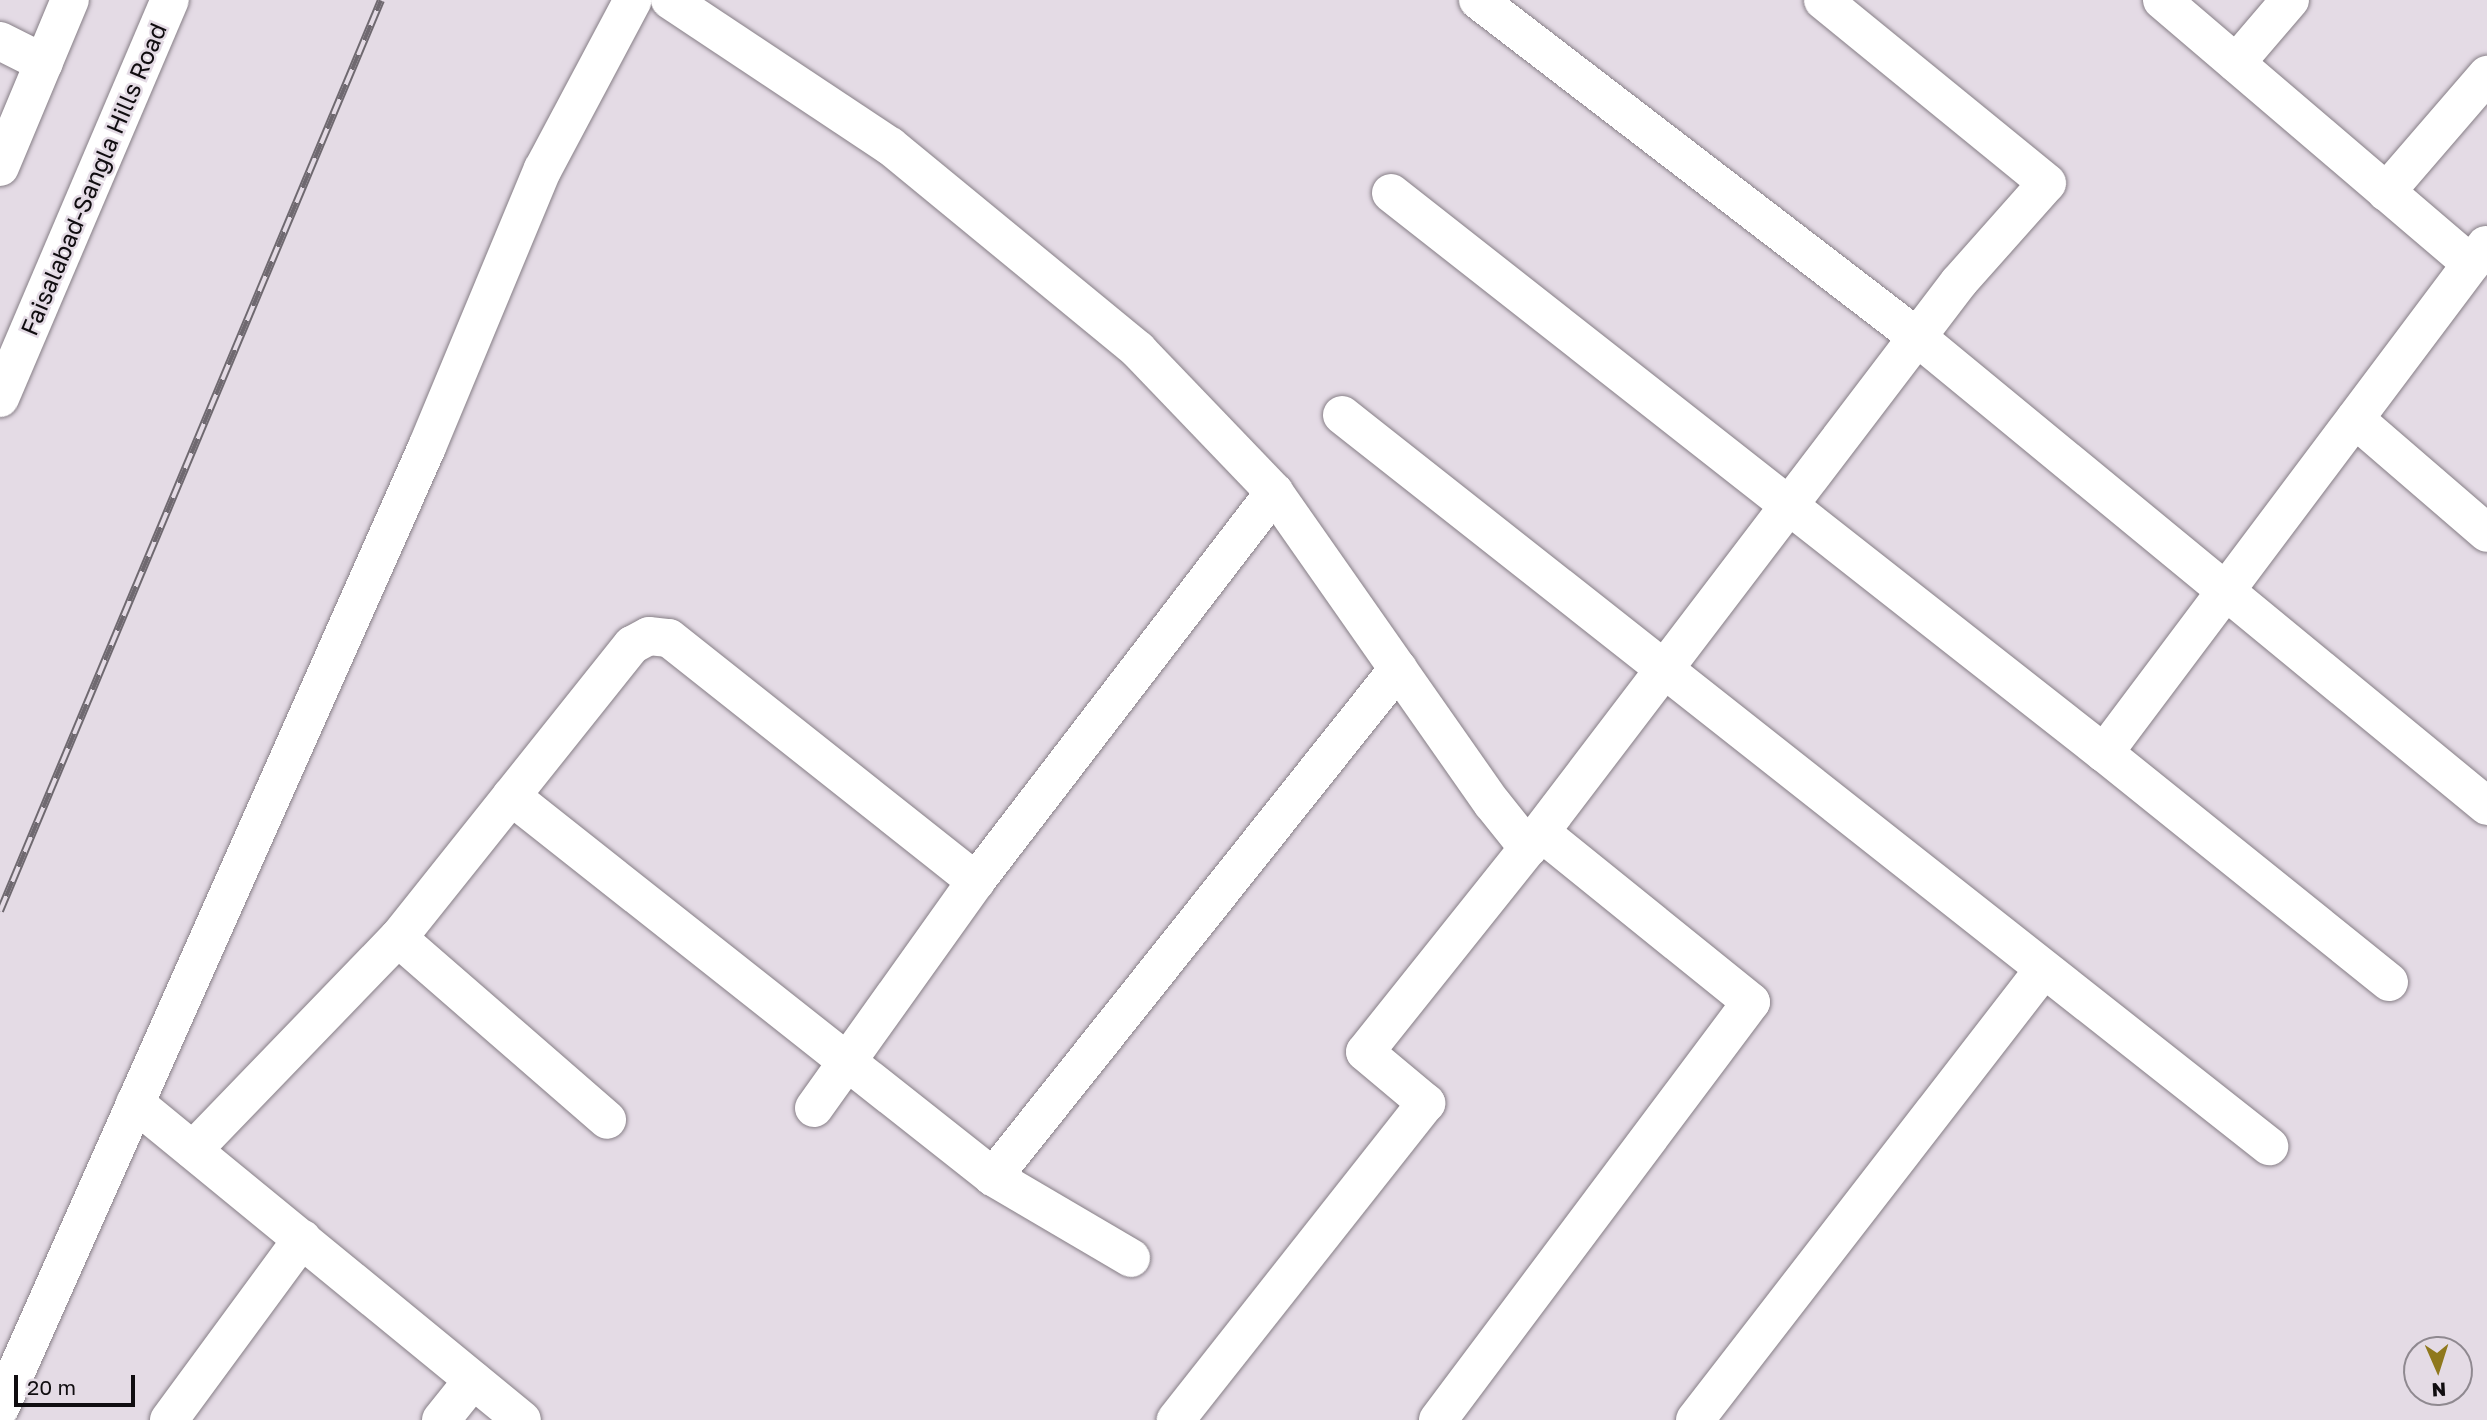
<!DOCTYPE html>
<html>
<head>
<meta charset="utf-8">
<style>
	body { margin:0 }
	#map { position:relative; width:2487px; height:1420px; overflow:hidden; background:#e4dbe5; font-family:"Golos Text",sans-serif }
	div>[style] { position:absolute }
	.roads { filter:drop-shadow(0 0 2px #867e86) drop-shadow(0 0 2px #867e86) }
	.minor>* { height:38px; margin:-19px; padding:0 19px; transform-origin:19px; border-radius:19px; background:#fff }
	.tertiary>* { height:38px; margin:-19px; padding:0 19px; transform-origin:19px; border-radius:19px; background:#fff }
	.primary>* { height:38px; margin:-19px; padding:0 19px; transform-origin:19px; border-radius:19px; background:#fff }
	.rail>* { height:8px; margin-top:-4px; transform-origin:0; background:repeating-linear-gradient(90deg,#e4dbe5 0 16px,#6f6970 0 32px); box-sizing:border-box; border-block:2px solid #6f6970 }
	span { translate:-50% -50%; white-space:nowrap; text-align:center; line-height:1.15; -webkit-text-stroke:5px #e4dbe5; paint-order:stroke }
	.street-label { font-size:24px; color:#100d10 }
	.north { position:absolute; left:2403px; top:1336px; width:70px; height:70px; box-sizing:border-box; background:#e4dbe5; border:2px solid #8f8990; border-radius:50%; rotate:177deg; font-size:19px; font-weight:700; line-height:28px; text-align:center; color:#100d10 }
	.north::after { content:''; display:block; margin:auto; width:24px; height:32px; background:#8f781d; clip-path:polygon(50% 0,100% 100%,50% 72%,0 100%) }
	.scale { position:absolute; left:14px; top:1375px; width:121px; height:32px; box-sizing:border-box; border:4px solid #100d10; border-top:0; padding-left:9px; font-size:21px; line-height:24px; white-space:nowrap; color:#100d10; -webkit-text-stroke:5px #e4dbe5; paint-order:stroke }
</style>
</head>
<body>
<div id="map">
	<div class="roads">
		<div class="minor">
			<div style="left:670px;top:0;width:264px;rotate:33.6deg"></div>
			<div style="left:890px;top:146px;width:321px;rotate:39.4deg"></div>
			<div style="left:1138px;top:350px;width:197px;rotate:46.2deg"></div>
			<div style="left:1274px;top:492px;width:380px;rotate:55deg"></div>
			<div style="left:1492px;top:803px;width:58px;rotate:51.3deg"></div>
			<div style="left:1528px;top:848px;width:261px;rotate:128.6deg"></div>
			<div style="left:1365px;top:1052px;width:80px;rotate:39.9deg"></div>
			<div style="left:1426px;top:1103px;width:404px;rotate:128.3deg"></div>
			<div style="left:1478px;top:0;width:553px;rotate:37.51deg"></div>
			<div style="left:1917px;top:337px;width:738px;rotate:39.45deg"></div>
			<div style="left:2162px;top:0;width:406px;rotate:40.5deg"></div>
			<div style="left:2471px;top:264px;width:24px;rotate:-52deg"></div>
			<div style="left:0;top:41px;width:49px;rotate:26.6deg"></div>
			<div style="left:2236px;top:63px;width:83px;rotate:-49.4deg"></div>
			<div style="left:2386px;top:192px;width:155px;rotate:-49.2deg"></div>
			<div style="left:1391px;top:193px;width:907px;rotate:38.15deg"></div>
			<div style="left:1342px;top:415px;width:1181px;rotate:38.26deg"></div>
			<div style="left:2355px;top:419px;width:174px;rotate:40.8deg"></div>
			<div style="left:511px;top:796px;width:614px;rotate:38.32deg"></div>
			<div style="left:993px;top:1177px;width:160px;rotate:30.4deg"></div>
			<div style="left:1528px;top:848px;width:711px;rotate:-52.71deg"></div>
			<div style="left:1959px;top:282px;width:132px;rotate:-48.4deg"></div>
			<div style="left:2047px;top:183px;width:289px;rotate:-140.8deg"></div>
			<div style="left:398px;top:938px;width:277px;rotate:41deg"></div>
			<div style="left:2389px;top:982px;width:366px;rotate:-141.2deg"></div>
			<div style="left:2104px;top:753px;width:611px;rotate:-53.11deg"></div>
			<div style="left:135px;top:1103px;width:500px;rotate:39.32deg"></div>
			<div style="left:814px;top:1108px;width:279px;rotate:-54.5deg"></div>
			<div style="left:976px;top:881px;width:490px;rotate:-52.5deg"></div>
			<div style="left:193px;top:1150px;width:295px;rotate:-46deg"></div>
			<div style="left:398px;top:938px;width:375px;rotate:-51.4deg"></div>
			<div style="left:632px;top:645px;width:19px;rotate:-28deg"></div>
			<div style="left:649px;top:636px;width:20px;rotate:6deg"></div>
			<div style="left:669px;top:638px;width:392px;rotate:38.4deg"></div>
			<div style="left:993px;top:1177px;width:650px;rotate:-51.44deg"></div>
			<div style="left:169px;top:1420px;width:225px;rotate:-53.7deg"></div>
			<div style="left:441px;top:1420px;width:51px;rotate:-51.3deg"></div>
			<div style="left:1438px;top:1420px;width:522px;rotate:-53.17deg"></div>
			<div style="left:1751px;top:1002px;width:271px;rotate:-141.1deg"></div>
			<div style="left:1695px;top:1420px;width:570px;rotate:-52.27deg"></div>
		</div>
		<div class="tertiary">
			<div style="left:0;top:1408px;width:1052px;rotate:-66.04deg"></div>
			<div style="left:427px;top:447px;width:301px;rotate:-67.4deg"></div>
			<div style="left:543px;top:169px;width:191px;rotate:-62deg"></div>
		</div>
		<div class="primary">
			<div style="left:0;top:167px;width:181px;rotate:-67.3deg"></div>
			<div style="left:0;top:398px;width:433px;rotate:-66.9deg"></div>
		</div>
	</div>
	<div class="rail">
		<div style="left:0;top:911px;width:987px;rotate:-67.3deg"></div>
	</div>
	<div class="street-label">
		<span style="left:93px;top:179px;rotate:-67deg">Faisalabad-Sangla Hills Road</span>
	</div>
	<div class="north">N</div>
	<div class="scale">20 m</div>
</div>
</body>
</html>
